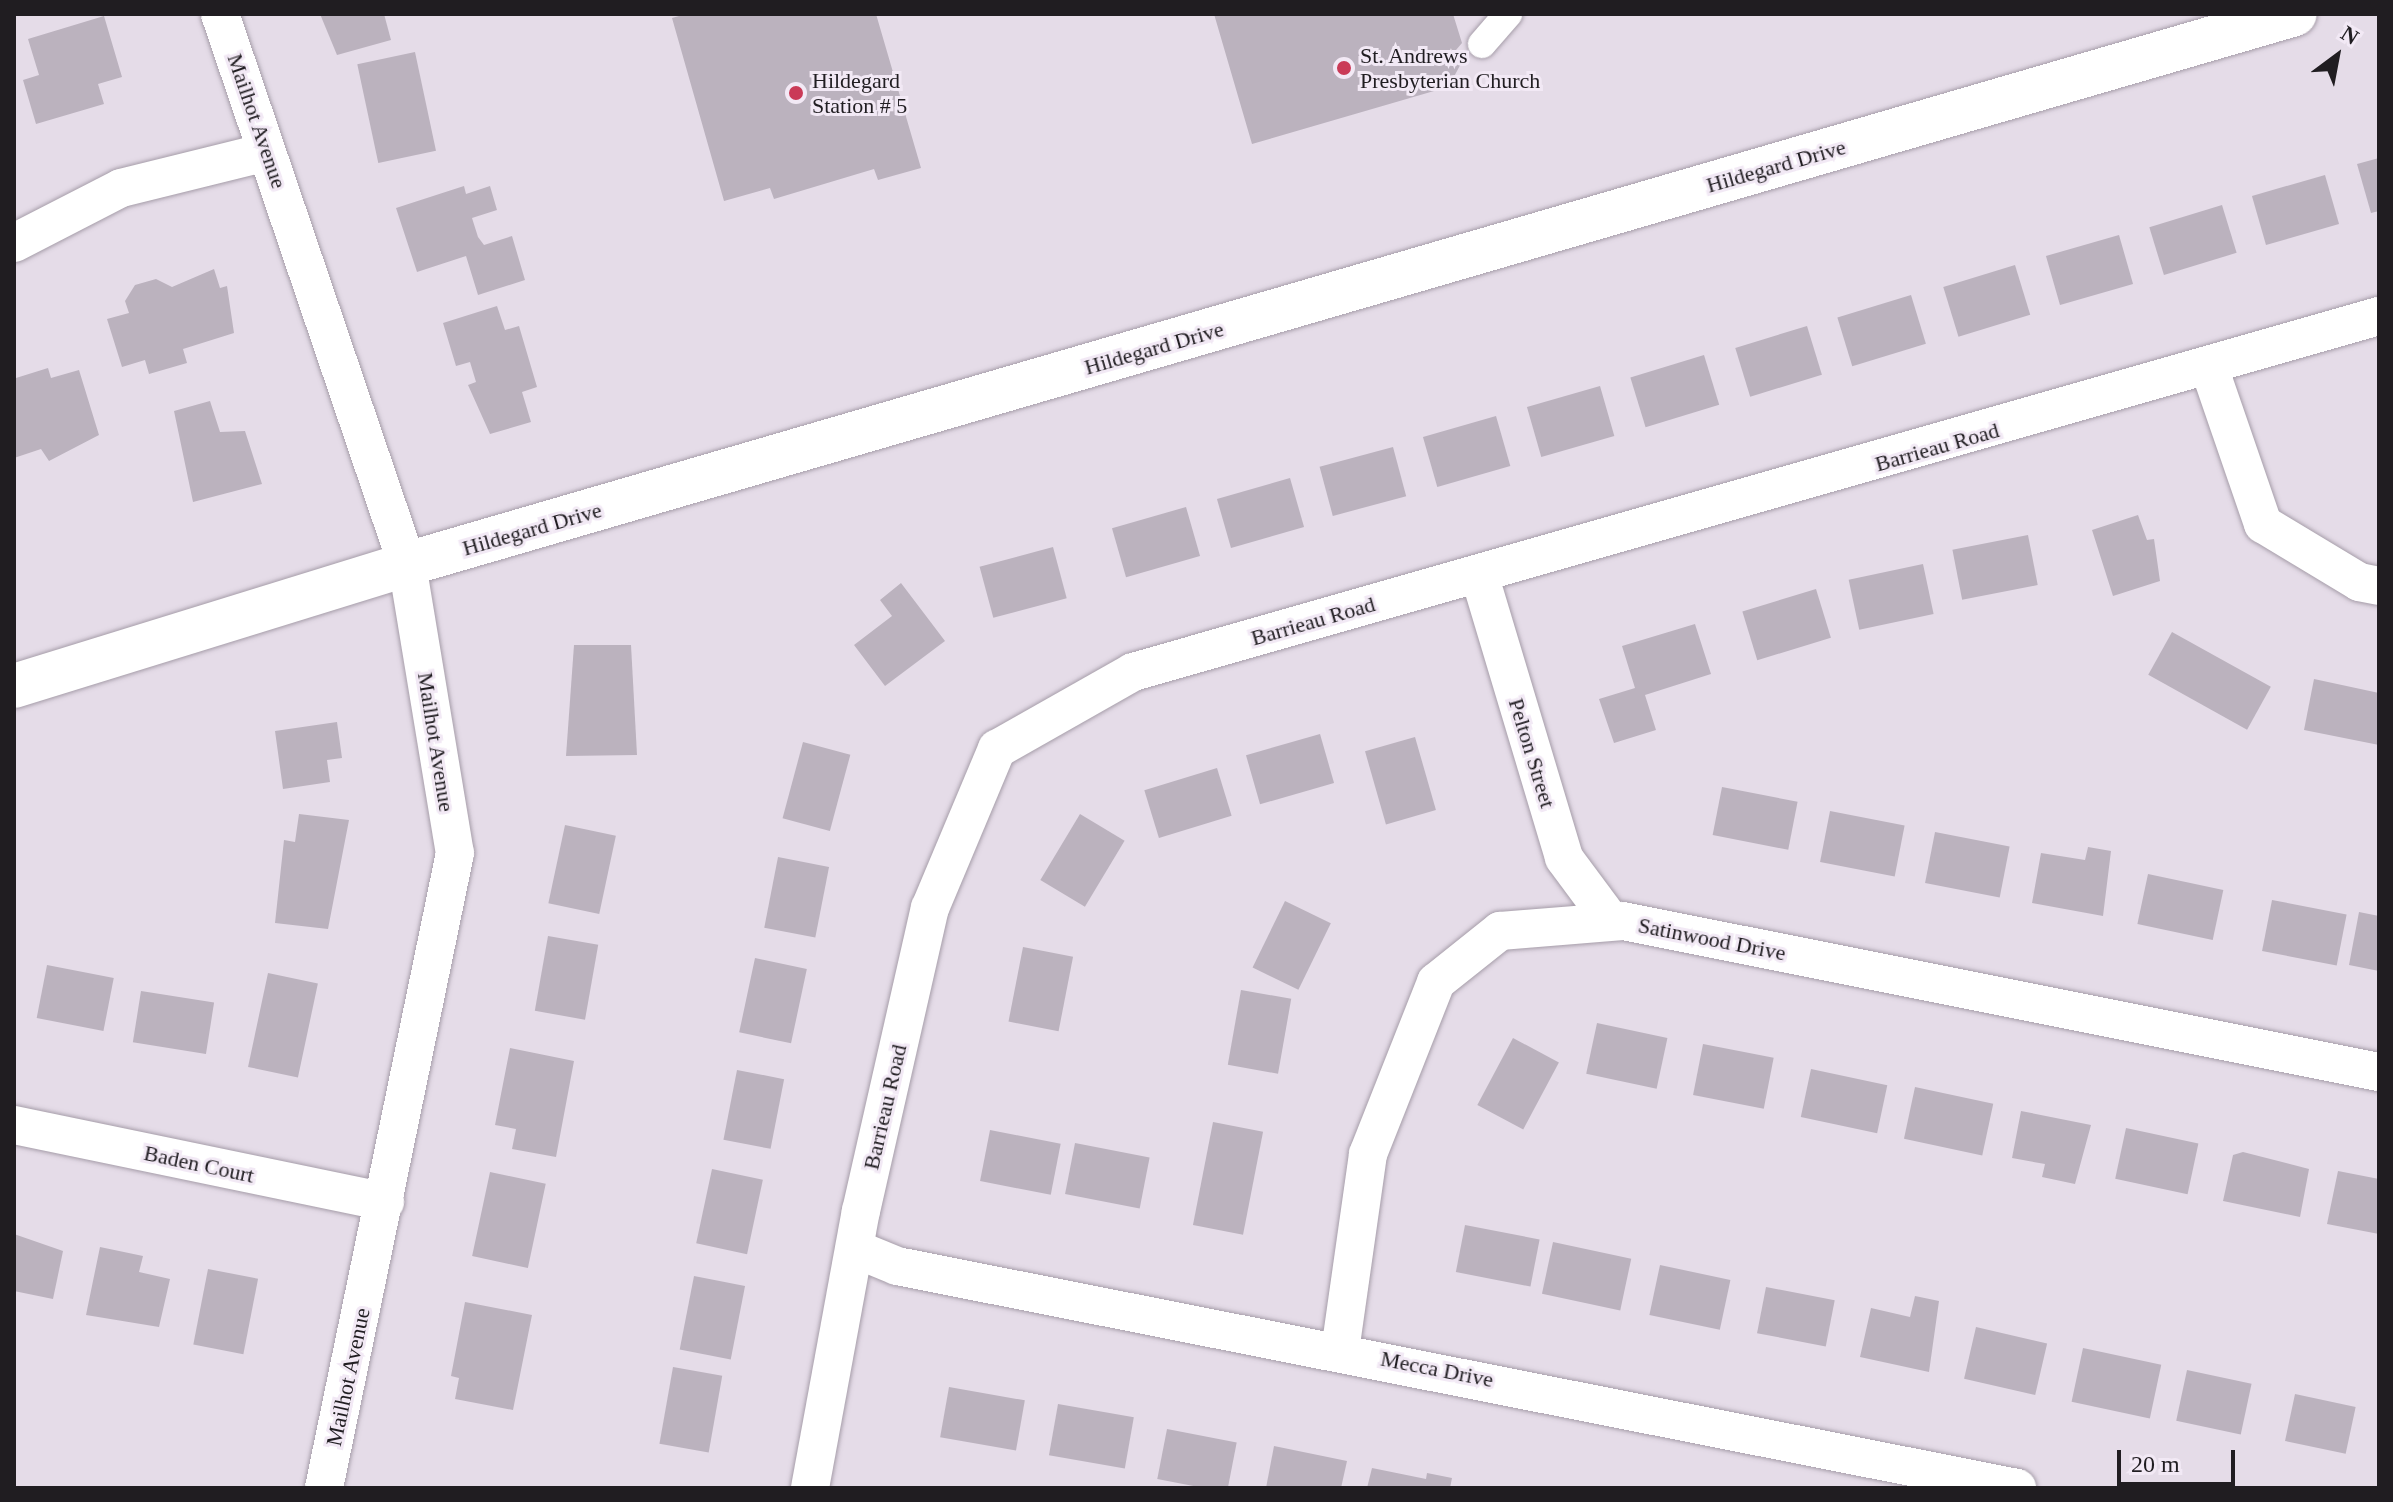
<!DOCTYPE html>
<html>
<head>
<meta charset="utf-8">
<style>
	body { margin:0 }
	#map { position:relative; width:2393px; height:1502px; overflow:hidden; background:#e5dce8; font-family:"Times New Roman",serif }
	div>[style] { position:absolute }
	.building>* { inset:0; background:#bbb2be; transform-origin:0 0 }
	.roads { filter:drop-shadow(0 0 2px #a69da9) drop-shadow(0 0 2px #a69da9) }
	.pedestrian>* { height:28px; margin:-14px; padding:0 14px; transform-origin:14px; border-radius:14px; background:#fff }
	.minor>* { height:38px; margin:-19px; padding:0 19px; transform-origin:19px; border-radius:19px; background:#fff }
	.tertiary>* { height:44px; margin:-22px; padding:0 22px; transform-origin:22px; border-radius:22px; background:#fff }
	.dots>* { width:22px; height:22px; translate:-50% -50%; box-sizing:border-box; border:4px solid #f2e9f5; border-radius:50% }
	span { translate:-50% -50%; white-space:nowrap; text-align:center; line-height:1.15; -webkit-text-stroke:6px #f2e9f5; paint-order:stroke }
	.poi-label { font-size:22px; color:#201d21 }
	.left { translate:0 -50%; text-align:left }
	.street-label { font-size:22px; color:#201d21 }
	.frame { position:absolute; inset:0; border:16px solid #201d21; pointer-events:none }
	.north { position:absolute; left:2297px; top:16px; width:80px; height:80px; -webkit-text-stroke:6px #f2e9f5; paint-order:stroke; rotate:32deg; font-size:22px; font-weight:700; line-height:32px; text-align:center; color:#201d21 }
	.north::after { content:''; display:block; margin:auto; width:28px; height:36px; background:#201d21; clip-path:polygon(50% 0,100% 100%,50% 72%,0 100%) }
	.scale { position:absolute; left:2117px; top:1450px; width:118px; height:36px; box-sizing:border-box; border:4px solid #201d21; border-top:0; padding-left:10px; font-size:24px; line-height:28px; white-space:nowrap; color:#201d21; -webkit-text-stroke:6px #f2e9f5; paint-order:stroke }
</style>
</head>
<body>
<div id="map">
	<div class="building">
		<div style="clip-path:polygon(320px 14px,384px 14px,391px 40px,337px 55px)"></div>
		<div style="clip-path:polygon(686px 14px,876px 14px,921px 168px,878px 180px,874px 169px,774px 199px,770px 188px,724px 201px,672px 18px)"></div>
		<div style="clip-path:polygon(1214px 14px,1453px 14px,1462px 43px,1456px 50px,1465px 56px,1449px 86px,1440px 81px,1434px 91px,1252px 144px)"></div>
		<div style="clip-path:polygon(104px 16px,122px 77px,98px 84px,104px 104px,36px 124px,23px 80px,39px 75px,28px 39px)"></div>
		<div style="left:415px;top:52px;width:101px;height:59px;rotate:78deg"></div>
		<div style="clip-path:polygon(2379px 158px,2379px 211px,2371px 213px,2357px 164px)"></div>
		<div style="left:2325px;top:175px;width:51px;height:76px;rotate:74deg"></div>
		<div style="clip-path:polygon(464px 186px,466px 194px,490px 186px,497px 210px,472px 218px,478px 237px,484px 245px,512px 236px,525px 280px,478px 295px,466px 256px,417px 272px,396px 208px)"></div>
		<div style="left:2222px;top:205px;width:50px;height:76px;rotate:73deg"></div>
		<div style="left:2119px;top:235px;width:51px;height:76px;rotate:74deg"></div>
		<div style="left:2015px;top:265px;width:52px;height:75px;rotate:73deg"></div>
		<div style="clip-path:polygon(214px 269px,220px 288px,227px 286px,234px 333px,183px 349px,187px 363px,149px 374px,145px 360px,122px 367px,107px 319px,129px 313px,125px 301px,135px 285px,156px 279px,172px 287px)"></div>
		<div style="left:1911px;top:295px;width:51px;height:77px;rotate:73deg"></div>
		<div style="clip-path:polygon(497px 306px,505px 330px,519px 326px,537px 387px,522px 392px,531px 422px,490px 434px,468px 385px,476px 382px,470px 362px,456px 366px,443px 323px)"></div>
		<div style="left:1807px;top:326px;width:51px;height:75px;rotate:73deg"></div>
		<div style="left:1704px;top:355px;width:52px;height:77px;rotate:73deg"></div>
		<div style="clip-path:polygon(48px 368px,51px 378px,79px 370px,99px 435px,49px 461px,41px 449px,14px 458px,16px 378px)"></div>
		<div style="left:1600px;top:386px;width:52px;height:76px;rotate:74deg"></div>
		<div style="clip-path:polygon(210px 401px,220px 432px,245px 431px,262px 484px,193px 502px,174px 411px)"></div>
		<div style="left:1496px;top:416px;width:52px;height:76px;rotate:74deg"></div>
		<div style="left:1393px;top:447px;width:51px;height:76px;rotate:75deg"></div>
		<div style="left:1290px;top:478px;width:51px;height:76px;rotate:74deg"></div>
		<div style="left:1186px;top:507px;width:51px;height:77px;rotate:74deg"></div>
		<div style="clip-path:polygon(2138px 515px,2147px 540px,2154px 539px,2160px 581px,2113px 596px,2092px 530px)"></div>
		<div style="left:2028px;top:535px;width:51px;height:77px;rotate:79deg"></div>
		<div style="left:1053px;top:547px;width:53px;height:76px;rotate:75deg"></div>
		<div style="left:1923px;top:564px;width:51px;height:76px;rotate:78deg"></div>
		<div style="clip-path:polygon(901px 583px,945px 641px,885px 686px,854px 645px,892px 616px,880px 600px)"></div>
		<div style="left:1816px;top:589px;width:51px;height:77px;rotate:73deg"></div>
		<div style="clip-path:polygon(1695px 624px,1711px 674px,1645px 695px,1656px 730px,1614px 743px,1599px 699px,1635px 688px,1622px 646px)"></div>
		<div style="left:2172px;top:632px;width:113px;height:49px;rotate:29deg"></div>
		<div style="clip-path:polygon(574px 645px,631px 645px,637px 755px,566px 756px)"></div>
		<div style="clip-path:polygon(2314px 679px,2379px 693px,2379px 745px,2304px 730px)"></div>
		<div style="clip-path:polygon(337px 722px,342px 758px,327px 760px,330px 782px,283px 789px,275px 731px)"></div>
		<div style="left:1320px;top:734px;width:51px;height:77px;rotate:74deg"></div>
		<div style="left:1415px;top:737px;width:76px;height:52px;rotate:74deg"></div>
		<div style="left:803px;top:742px;width:49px;height:79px;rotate:15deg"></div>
		<div style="left:1217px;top:768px;width:50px;height:76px;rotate:73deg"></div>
		<div style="left:1722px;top:787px;width:77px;height:49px;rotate:11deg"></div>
		<div style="left:1830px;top:811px;width:76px;height:52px;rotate:11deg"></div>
		<div style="clip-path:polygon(299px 814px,349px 820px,328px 929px,275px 923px,284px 840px,295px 842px)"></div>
		<div style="left:1080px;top:814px;width:52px;height:77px;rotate:31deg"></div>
		<div style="left:565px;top:825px;width:52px;height:80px;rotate:12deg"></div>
		<div style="left:1935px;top:832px;width:76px;height:52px;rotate:11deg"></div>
		<div style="clip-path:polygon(2088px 847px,2111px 851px,2103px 916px,2032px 903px,2041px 853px,2085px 860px)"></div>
		<div style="left:778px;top:857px;width:52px;height:72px;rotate:11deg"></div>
		<div style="left:2148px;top:874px;width:77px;height:51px;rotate:12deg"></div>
		<div style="left:2272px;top:900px;width:76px;height:52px;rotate:11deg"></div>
		<div style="left:1285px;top:901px;width:51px;height:74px;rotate:26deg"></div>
		<div style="clip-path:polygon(2359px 912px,2379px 916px,2379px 971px,2349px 965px)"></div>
		<div style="left:548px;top:936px;width:51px;height:76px;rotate:10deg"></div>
		<div style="left:1023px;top:947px;width:51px;height:76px;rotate:11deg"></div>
		<div style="left:755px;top:958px;width:53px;height:76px;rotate:12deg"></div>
		<div style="left:47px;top:965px;width:68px;height:54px;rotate:11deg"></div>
		<div style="left:268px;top:973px;width:51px;height:96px;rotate:12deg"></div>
		<div style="left:1241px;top:990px;width:51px;height:76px;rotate:10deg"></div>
		<div style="left:141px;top:991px;width:74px;height:52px;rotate:9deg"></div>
		<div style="left:1597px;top:1023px;width:72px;height:52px;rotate:12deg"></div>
		<div style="left:1513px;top:1038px;width:52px;height:76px;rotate:28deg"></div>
		<div style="left:1703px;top:1044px;width:72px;height:52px;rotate:11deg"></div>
		<div style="clip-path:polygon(510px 1048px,574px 1061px,556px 1157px,512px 1149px,516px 1129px,495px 1125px)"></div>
		<div style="left:1811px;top:1069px;width:78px;height:49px;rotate:12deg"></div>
		<div style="left:737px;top:1070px;width:48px;height:71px;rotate:11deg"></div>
		<div style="left:1915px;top:1087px;width:80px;height:53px;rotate:12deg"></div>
		<div style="clip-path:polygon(2021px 1111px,2091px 1125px,2075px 1184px,2042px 1177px,2045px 1164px,2012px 1158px)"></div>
		<div style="left:1213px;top:1122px;width:51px;height:105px;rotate:11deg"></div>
		<div style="left:2126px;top:1128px;width:74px;height:52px;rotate:12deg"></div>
		<div style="left:990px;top:1130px;width:72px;height:52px;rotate:11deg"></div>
		<div style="left:1075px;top:1143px;width:76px;height:52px;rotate:11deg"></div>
		<div style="clip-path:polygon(2243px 1152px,2309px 1169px,2300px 1217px,2223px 1201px,2233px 1155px)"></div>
		<div style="left:712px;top:1169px;width:52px;height:76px;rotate:12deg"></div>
		<div style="clip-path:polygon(2338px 1171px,2379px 1179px,2379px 1234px,2327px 1224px)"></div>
		<div style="left:490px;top:1172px;width:57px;height:86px;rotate:12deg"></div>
		<div style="left:1465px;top:1225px;width:76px;height:48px;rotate:11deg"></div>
		<div style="clip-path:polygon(14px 1234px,63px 1251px,53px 1299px,14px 1291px)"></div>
		<div style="left:1553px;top:1242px;width:80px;height:53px;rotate:12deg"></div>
		<div style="clip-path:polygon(100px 1247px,143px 1256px,139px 1272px,170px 1279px,159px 1327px,86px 1315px)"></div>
		<div style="left:1660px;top:1265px;width:72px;height:51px;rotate:12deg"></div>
		<div style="left:208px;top:1269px;width:51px;height:77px;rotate:11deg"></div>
		<div style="left:694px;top:1276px;width:52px;height:75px;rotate:11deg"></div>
		<div style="left:1766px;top:1287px;width:70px;height:47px;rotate:11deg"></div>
		<div style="clip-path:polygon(1915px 1296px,1939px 1301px,1929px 1372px,1860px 1357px,1871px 1308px,1910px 1317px)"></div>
		<div style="clip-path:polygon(465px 1302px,532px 1315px,513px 1410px,455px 1399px,459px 1378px,451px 1376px)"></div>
		<div style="left:1976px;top:1327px;width:73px;height:53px;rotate:13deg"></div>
		<div style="left:2083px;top:1348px;width:80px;height:55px;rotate:12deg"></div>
		<div style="left:673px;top:1367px;width:50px;height:78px;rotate:10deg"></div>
		<div style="left:2187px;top:1370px;width:66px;height:52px;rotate:12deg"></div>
		<div style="left:949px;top:1387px;width:77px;height:51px;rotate:10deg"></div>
		<div style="left:2295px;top:1394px;width:62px;height:48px;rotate:12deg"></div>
		<div style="left:1058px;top:1404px;width:77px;height:52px;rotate:10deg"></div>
		<div style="left:1167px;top:1429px;width:71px;height:51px;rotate:11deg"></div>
		<div style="clip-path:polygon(1274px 1446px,1347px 1461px,1341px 1488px,1266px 1488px)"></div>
		<div style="clip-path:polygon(1372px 1468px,1426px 1479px,1427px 1473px,1452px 1478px,1450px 1488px,1367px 1488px)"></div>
	</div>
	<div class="roads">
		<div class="pedestrian">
			<div style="left:1482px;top:44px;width:40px;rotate:-49deg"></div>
		</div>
		<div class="minor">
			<div style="left:220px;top:14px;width:581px;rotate:71.22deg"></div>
			<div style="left:407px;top:564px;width:293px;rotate:80.6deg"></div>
			<div style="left:455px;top:853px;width:648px;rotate:101.66deg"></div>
			<div style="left:14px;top:243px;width:120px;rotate:-27.2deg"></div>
			<div style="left:121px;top:188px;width:150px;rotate:-13.9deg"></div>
			<div style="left:2210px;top:370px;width:163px;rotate:71deg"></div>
			<div style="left:2263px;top:524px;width:112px;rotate:31.1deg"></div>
			<div style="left:2359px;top:582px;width:20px;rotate:11deg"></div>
			<div style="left:1479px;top:574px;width:296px;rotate:73.3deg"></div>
			<div style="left:1564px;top:858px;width:77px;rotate:53.4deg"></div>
			<div style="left:14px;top:1125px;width:379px;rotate:11.7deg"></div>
			<div style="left:858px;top:1250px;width:42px;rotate:22.3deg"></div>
			<div style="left:897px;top:1266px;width:1142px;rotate:11.21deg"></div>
			<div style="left:1340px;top:1351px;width:199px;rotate:-81.9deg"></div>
			<div style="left:1368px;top:1154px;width:185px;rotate:-68.4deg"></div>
			<div style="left:1436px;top:982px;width:82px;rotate:-38.6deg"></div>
			<div style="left:1500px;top:931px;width:123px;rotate:-4.6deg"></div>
			<div style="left:1623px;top:921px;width:771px;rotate:11.3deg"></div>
			<div style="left:810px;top:1488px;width:282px;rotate:-79.6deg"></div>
			<div style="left:861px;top:1211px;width:311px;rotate:-77.2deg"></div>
			<div style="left:930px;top:908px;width:173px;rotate:-67.2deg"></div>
			<div style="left:997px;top:749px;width:156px;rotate:-29.5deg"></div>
			<div style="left:1133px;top:672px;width:1296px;rotate:-15.95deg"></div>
		</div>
		<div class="tertiary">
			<div style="left:14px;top:686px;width:412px;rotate:-17.2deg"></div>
			<div style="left:407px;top:564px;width:1966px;rotate:-16.24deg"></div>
		</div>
	</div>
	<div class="dots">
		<div style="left:1344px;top:68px;background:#ca3a57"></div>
		<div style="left:796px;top:93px;background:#ca3a57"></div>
	</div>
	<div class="poi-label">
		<span class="left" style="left:1360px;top:68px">St. Andrews<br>Presbyterian Church</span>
		<span class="left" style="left:812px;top:93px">Hildegard<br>Station # 5</span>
	</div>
	<div class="street-label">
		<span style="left:257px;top:121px;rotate:71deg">Mailhot Avenue</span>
		<span style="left:1776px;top:166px;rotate:-16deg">Hildegard Drive</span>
		<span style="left:1154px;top:348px;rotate:-16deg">Hildegard Drive</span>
		<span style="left:1937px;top:447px;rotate:-16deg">Barrieau Road</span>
		<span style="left:532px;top:529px;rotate:-16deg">Hildegard Drive</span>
		<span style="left:1313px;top:621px;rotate:-16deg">Barrieau Road</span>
		<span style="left:436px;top:742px;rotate:81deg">Mailhot Avenue</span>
		<span style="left:1532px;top:753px;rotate:73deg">Pelton Street</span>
		<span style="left:1712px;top:939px;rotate:11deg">Satinwood Drive</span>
		<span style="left:885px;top:1107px;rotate:-77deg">Barrieau Road</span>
		<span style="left:199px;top:1164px;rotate:12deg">Baden Court</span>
		<span style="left:1437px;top:1369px;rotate:11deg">Mecca Drive</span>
		<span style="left:348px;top:1377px;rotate:-78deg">Mailhot Avenue</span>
	</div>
	<div class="frame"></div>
	<div class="north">N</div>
	<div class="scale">20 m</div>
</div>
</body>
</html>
